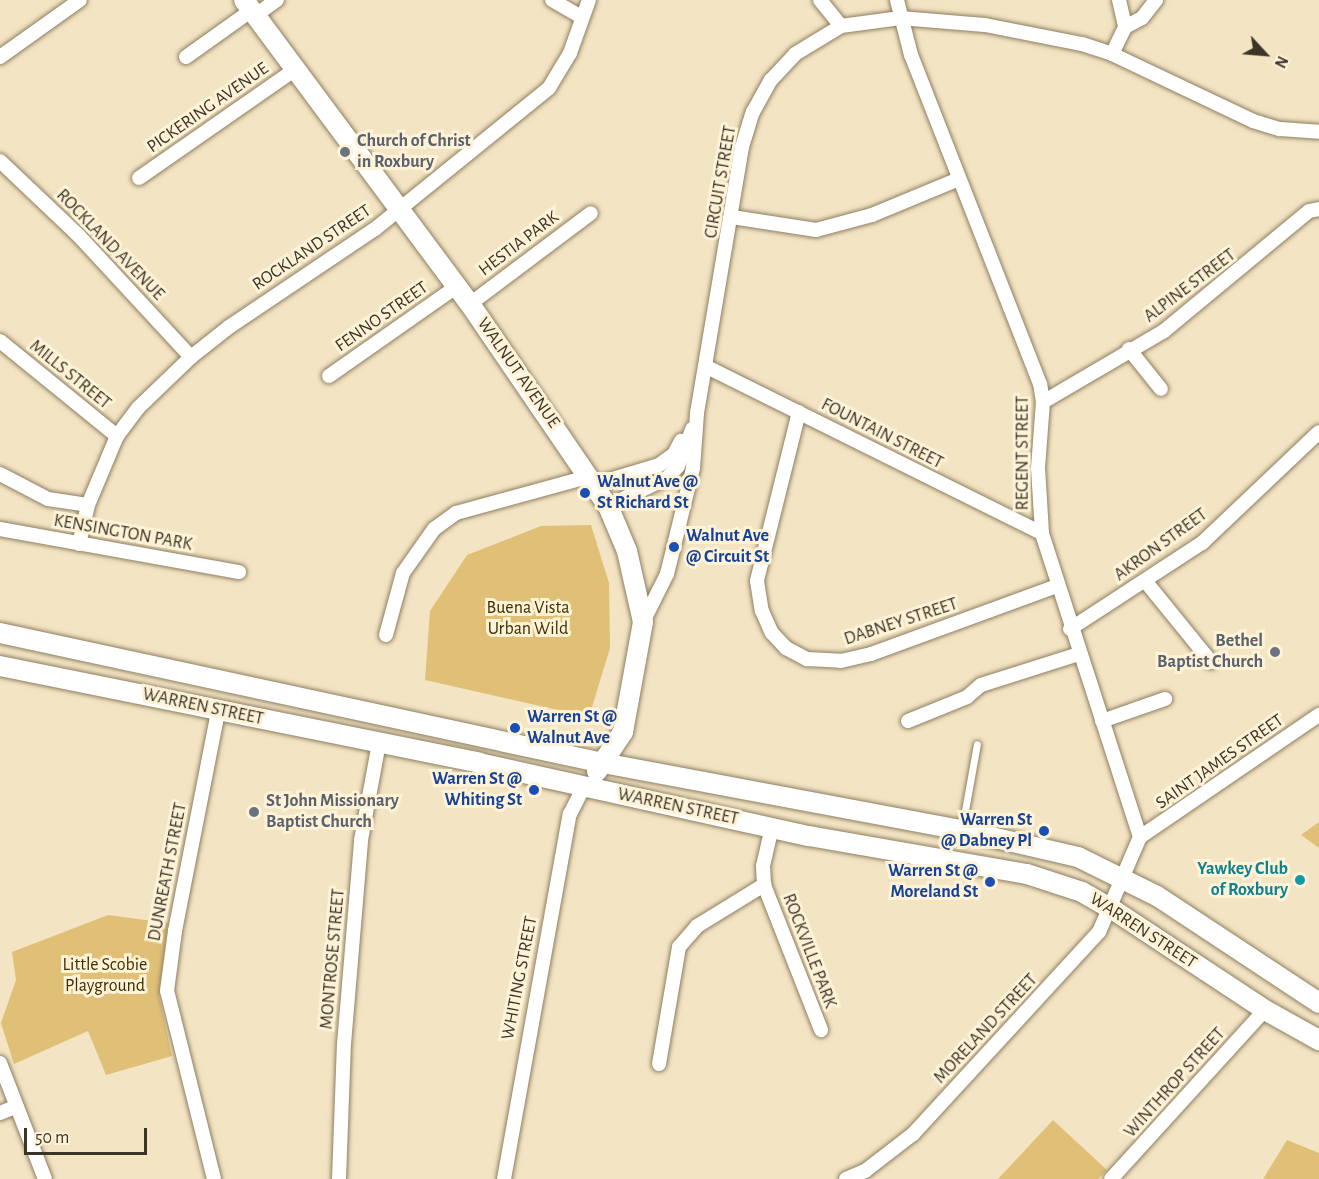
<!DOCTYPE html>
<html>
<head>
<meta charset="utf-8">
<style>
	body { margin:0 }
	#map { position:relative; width:1319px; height:1179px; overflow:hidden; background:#f3e4c3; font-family:"Alegreya Sans",sans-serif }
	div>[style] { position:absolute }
	.green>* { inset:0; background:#e0c077 }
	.roads { filter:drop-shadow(0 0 2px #8d7f61) drop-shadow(0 0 2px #8d7f61) }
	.lane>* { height:7px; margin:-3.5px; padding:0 3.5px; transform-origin:3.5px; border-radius:3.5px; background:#fff }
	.street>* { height:14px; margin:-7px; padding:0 7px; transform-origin:7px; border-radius:7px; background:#fff }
	.secondary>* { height:20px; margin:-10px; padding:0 10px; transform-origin:10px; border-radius:10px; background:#fff }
	.dots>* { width:16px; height:16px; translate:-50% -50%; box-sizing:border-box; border:3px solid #fef2d7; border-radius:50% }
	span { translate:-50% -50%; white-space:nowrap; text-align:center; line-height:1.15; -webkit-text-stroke:6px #fef2d7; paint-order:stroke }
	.street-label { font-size:18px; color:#3b3528 }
	.worship-label { font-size:18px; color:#5b616d; font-weight:700 }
	.left { translate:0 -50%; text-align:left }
	.right { translate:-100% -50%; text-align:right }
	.transit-label { font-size:18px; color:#164399; font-weight:700 }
	.park-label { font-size:18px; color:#3e2e02 }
	.culture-label { font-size:18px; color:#0d838f; font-weight:700 }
	.north { position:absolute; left:1235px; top:24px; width:60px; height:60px; -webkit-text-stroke:4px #fef2d7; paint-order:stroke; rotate:116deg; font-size:16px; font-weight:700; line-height:24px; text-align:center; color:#3b3528 }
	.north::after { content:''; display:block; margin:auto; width:21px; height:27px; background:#3b3528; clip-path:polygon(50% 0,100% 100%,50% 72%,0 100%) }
	.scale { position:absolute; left:24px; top:1128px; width:123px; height:27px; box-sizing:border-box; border:3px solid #3b3528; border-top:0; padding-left:8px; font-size:18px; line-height:21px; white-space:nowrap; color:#3b3528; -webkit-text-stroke:4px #fef2d7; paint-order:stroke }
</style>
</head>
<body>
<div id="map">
	<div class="green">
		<div style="clip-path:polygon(591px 525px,609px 583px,610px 648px,589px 717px,425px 680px,430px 611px,467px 555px,541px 526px)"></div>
		<div style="clip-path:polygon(1319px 822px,1319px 848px,1301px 835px)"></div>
		<div style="clip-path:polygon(108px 915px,168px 923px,159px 996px,172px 1056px,106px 1075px,88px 1031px,14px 1064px,1px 1023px,16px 980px,12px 952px)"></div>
		<div style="clip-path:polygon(1053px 1120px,1107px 1170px,1098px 1179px,998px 1179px)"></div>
		<div style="clip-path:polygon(1287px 1140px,1319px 1153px,1319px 1179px,1263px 1179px)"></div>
	</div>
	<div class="roads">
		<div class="lane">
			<div style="left:962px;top:827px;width:84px;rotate:-79.8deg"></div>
		</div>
		<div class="street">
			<div style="left:552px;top:0;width:34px;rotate:30deg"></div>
			<div style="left:820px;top:0;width:33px;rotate:51deg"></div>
			<div style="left:1119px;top:0;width:28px;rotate:77deg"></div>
			<div style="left:256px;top:15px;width:26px;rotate:-36deg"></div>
			<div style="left:1125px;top:27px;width:19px;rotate:-28deg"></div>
			<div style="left:1142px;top:18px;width:23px;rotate:-52deg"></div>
			<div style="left:1112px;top:54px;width:30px;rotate:-64deg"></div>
			<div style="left:0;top:57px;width:98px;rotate:-35.5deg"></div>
			<div style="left:186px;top:57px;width:81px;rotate:-35.5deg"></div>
			<div style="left:0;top:161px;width:108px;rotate:43.5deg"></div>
			<div style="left:78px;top:235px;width:166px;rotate:47.2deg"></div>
			<div style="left:139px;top:178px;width:193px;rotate:-34.8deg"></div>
			<div style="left:732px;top:217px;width:85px;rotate:8.8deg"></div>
			<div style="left:816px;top:230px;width:58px;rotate:-15deg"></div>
			<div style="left:872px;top:215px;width:94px;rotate:-22.5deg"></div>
			<div style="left:470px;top:304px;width:151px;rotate:-36.9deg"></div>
			<div style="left:0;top:341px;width:151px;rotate:39.1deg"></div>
			<div style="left:1129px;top:349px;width:51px;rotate:51.3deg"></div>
			<div style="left:707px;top:367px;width:374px;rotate:26.4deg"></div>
			<div style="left:329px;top:376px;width:155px;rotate:-35deg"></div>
			<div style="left:1043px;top:402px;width:140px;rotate:-30.4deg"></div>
			<div style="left:1164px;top:331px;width:188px;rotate:-39.6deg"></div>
			<div style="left:1309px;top:211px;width:10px;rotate:-11deg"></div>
			<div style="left:799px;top:412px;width:174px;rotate:104deg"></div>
			<div style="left:757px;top:581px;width:30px;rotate:81deg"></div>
			<div style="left:762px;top:611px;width:24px;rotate:66deg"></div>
			<div style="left:772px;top:633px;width:21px;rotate:47deg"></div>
			<div style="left:786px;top:648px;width:24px;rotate:28deg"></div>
			<div style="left:807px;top:659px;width:34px;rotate:3deg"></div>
			<div style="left:841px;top:661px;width:31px;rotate:-13deg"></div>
			<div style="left:871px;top:654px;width:198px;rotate:-20.1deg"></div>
			<div style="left:0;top:474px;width:54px;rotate:27.5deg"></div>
			<div style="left:48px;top:499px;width:40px;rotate:8.5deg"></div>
			<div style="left:596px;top:484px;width:66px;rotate:-16.8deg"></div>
			<div style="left:659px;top:465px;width:19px;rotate:-36deg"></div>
			<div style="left:674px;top:454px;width:15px;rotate:-62deg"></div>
			<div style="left:608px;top:506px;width:65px;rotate:-25.4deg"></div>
			<div style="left:667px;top:478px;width:16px;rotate:-47deg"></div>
			<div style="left:678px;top:466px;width:40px;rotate:-69deg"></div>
			<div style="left:0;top:529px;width:243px;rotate:10.2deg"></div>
			<div style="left:79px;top:544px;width:40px;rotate:-77deg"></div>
			<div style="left:88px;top:505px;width:75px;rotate:-67.2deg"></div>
			<div style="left:117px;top:436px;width:35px;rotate:-53deg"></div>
			<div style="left:138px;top:408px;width:74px;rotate:-43.9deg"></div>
			<div style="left:191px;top:357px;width:48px;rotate:-38.3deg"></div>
			<div style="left:229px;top:327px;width:176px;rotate:-33.9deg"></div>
			<div style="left:375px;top:229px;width:224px;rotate:-39deg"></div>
			<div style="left:549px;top:88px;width:41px;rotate:-59deg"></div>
			<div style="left:570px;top:53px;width:56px;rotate:-70.3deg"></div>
			<div style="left:1146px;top:582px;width:103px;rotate:50.9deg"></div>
			<div style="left:643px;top:622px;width:54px;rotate:-63.4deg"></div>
			<div style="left:667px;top:574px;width:109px;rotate:-76.2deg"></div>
			<div style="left:693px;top:468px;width:55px;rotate:-85.8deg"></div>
			<div style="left:697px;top:413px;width:270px;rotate:-80.4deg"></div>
			<div style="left:742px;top:147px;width:37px;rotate:-73deg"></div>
			<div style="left:753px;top:112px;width:37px;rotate:-61deg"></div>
			<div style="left:771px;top:80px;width:35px;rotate:-47deg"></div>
			<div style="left:795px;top:54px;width:54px;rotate:-31.3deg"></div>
			<div style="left:841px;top:26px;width:60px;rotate:-7.7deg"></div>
			<div style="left:900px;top:18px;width:85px;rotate:4.7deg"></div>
			<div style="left:985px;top:25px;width:99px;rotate:11.1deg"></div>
			<div style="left:1082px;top:44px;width:32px;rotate:18deg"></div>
			<div style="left:1112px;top:54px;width:156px;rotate:25.4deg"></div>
			<div style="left:1253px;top:121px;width:28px;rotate:17deg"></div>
			<div style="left:1280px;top:129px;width:39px;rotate:4deg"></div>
			<div style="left:1070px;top:629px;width:158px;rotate:-33.1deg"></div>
			<div style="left:1202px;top:543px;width:161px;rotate:-43.5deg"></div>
			<div style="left:386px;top:635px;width:64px;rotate:-74.7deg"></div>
			<div style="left:403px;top:573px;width:54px;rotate:-54.8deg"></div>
			<div style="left:434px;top:529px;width:27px;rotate:-36deg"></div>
			<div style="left:456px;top:513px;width:140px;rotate:-15.3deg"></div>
			<div style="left:908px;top:721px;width:64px;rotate:-22.1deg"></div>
			<div style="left:967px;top:697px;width:18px;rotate:-41deg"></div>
			<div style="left:981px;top:685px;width:103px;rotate:-17.6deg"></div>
			<div style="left:1102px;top:721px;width:67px;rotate:-19.2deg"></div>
			<div style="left:772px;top:827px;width:40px;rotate:103deg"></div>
			<div style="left:763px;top:866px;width:19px;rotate:87deg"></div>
			<div style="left:764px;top:885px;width:156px;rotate:68.5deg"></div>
			<div style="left:1140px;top:837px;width:217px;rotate:-34.3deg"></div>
			<div style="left:0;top:1063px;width:124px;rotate:68.8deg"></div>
			<div style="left:659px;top:1064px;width:119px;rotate:-80.3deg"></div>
			<div style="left:679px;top:947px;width:28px;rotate:-49deg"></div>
			<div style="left:697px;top:926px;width:79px;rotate:-31.5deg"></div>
			<div style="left:0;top:1113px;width:18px;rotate:-22deg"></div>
			<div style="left:214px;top:1179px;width:194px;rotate:-104deg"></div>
			<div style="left:167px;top:991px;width:61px;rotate:-82.4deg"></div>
			<div style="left:175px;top:931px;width:223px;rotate:-78.9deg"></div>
			<div style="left:339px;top:1179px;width:135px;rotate:-87.9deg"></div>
			<div style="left:344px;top:1044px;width:205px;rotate:-85.2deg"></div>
			<div style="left:361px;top:840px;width:99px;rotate:-79.5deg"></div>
			<div style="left:504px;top:1179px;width:371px;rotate:-79.8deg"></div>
			<div style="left:570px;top:814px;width:30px;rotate:-63deg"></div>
			<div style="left:846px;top:1179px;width:21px;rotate:-23deg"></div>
			<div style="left:865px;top:1171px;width:61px;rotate:-37.6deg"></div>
			<div style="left:913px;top:1134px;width:275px;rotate:-47.4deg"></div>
			<div style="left:1099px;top:932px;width:103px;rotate:-66.7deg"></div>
			<div style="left:1140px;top:837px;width:319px;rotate:-107.9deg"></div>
			<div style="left:1042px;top:533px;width:65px;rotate:-93.5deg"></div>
			<div style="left:1038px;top:468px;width:66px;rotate:-85.7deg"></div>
			<div style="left:1043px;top:402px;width:18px;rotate:-99deg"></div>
			<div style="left:1040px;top:384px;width:353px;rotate:-111.4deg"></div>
			<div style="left:911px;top:55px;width:57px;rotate:-104.3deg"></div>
			<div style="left:1111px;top:1179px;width:229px;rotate:-47.7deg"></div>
		</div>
		<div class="secondary">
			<div style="left:244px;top:0;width:379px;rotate:53.4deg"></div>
			<div style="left:470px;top:304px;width:245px;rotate:55.7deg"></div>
			<div style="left:608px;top:506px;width:49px;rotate:67.1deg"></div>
			<div style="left:627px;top:551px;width:73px;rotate:77.3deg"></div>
			<div style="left:643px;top:622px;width:112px;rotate:100.3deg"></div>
			<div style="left:623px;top:732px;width:47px;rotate:123.7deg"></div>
			<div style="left:0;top:633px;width:617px;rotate:12.17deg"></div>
			<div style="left:603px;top:763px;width:364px;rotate:10.6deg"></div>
			<div style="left:961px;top:830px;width:120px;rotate:13deg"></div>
			<div style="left:1078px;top:857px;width:88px;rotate:26.3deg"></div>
			<div style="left:1157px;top:896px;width:194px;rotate:33.4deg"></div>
			<div style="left:0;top:666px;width:489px;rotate:11.4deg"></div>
			<div style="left:479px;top:763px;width:338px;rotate:12.5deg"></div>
			<div style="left:809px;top:836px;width:221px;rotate:9.9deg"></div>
			<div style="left:1027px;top:874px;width:58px;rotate:18.1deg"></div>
			<div style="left:1082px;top:892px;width:34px;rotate:30deg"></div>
			<div style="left:1112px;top:909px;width:183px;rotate:33.4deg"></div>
			<div style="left:1265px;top:1010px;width:62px;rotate:29.1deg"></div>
		</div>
	</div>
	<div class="dots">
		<div style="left:345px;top:152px;background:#6b7280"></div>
		<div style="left:585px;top:493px;background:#1a4fb4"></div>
		<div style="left:674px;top:547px;background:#1a4fb4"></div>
		<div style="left:1275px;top:652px;background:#6b7280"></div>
		<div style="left:515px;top:728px;background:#1a4fb4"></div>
		<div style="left:534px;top:790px;background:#1a4fb4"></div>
		<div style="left:254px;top:812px;background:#6b7280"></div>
		<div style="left:1044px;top:831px;background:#1a4fb4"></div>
		<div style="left:1300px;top:880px;background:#0f9aa8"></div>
		<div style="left:990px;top:882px;background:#1a4fb4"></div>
	</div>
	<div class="street-label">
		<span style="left:208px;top:108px;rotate:-35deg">PICKERING AVENUE</span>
		<span style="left:721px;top:182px;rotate:-80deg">CIRCUIT STREET</span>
		<span style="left:519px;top:244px;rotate:-37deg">HESTIA PARK</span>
		<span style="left:110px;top:245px;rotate:46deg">ROCKLAND AVENUE</span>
		<span style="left:312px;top:248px;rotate:-34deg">ROCKLAND STREET</span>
		<span style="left:1190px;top:286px;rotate:-37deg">ALPINE STREET</span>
		<span style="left:382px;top:317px;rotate:-35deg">FENNO STREET</span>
		<span style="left:518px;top:373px;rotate:55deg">WALNUT AVENUE</span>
		<span style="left:70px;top:375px;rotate:39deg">MILLS STREET</span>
		<span style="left:882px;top:434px;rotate:27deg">FOUNTAIN STREET</span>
		<span style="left:1023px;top:453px;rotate:-90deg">REGENT STREET</span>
		<span style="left:123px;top:533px;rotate:10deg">KENSINGTON PARK</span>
		<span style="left:1161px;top:545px;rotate:-36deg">AKRON STREET</span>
		<span style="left:901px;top:622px;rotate:-18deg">DABNEY STREET</span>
		<span style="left:203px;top:707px;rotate:12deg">WARREN STREET</span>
		<span style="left:1220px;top:762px;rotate:-35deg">SAINT JAMES STREET</span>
		<span style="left:678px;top:807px;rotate:12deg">WARREN STREET</span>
		<span style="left:168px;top:872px;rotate:-79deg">DUNREATH STREET</span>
		<span style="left:1143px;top:931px;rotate:33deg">WARREN STREET</span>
		<span style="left:809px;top:951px;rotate:69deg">ROCKVILLE PARK</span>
		<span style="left:333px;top:959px;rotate:-85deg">MONTROSE STREET</span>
		<span style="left:520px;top:978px;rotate:-79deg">WHITING STREET</span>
		<span style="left:986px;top:1029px;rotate:-47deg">MORELAND STREET</span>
		<span style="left:1175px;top:1083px;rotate:-48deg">WINTHROP STREET</span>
	</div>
	<div class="worship-label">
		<span class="left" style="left:357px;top:152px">Church of Christ<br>in Roxbury</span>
		<span class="right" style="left:1263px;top:652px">Bethel<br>Baptist Church</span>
		<span class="left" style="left:266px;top:812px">St John Missionary<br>Baptist Church</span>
	</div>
	<div class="transit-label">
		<span class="left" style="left:597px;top:493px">Walnut Ave @<br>St Richard St</span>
		<span class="left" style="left:686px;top:547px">Walnut Ave<br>@ Circuit St</span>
		<span class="left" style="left:527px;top:728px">Warren St @<br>Walnut Ave</span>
		<span class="right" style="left:522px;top:790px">Warren St @<br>Whiting St</span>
		<span class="right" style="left:1032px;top:831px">Warren St<br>@ Dabney Pl</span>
		<span class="right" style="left:978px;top:882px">Warren St @<br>Moreland St</span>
	</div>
	<div class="park-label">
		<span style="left:528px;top:619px">Buena Vista<br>Urban Wild</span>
		<span style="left:105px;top:976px">Little Scobie<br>Playground</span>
	</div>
	<div class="culture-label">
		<span class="right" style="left:1288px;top:880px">Yawkey Club<br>of Roxbury</span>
	</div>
	<div class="north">N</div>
	<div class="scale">50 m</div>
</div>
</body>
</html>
